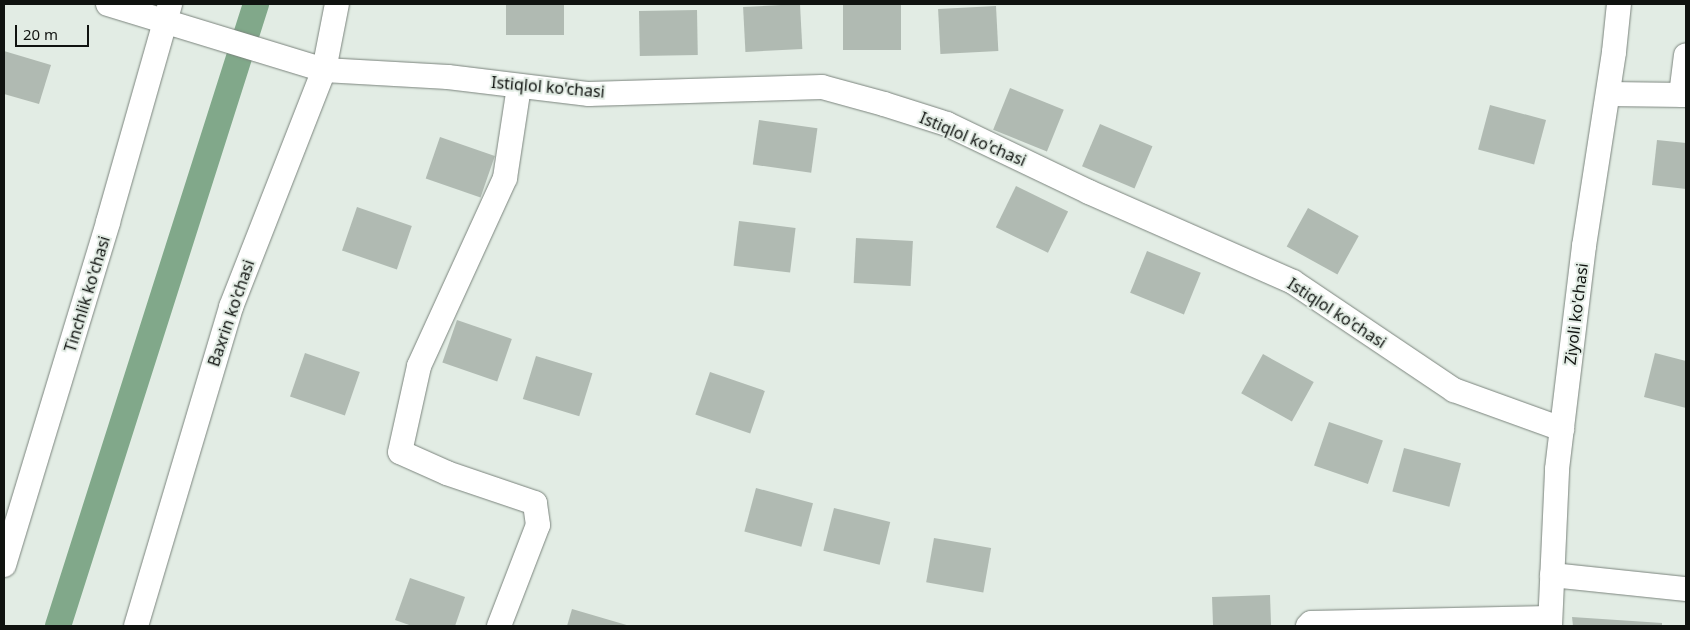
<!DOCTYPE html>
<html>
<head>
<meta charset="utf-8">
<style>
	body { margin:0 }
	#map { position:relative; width:1690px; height:630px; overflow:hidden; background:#e2ece4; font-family:"Noto Sans",sans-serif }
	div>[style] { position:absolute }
	.canal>* { height:26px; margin:-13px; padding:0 13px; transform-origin:13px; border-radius:13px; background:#81a88a }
	.building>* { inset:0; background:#b0bab2; transform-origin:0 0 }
	.roads { filter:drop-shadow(0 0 1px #7b847d) drop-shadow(0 0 1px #7b847d) }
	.minor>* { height:24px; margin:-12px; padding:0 12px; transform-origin:12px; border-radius:12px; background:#fff }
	span { translate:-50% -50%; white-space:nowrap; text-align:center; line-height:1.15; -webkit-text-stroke:4px #e2ece4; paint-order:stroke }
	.street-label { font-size:16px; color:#101310 }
	.frame { position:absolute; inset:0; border:5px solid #101310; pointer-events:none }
	.scale { position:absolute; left:15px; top:25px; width:74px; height:22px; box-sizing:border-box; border:2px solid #101310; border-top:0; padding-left:6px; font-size:15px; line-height:18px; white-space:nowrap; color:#101310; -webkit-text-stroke:4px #e2ece4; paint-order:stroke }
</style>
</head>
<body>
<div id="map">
	<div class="canal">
		<div style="left:58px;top:626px;width:653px;rotate:-72.34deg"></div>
	</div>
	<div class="building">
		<div style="left:506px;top:4px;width:58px;height:31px"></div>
		<div style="left:800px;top:4px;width:45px;height:57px;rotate:87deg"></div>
		<div style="left:843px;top:4px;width:58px;height:46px"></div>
		<div style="left:996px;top:6px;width:45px;height:58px;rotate:87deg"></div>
		<div style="left:697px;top:10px;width:45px;height:58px;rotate:89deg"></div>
		<div style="clip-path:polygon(4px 51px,51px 65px,39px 104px,4px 94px)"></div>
		<div style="left:1010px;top:88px;width:58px;height:45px;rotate:22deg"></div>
		<div style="left:1490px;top:105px;width:58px;height:46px;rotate:15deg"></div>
		<div style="left:759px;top:120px;width:59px;height:45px;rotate:8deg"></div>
		<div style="left:1100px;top:124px;width:57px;height:46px;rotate:23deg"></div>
		<div style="left:440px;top:137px;width:58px;height:44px;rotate:19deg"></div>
		<div style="clip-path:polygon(1657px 140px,1686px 143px,1686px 189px,1652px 185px)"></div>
		<div style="left:1016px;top:186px;width:58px;height:46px;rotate:26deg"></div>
		<div style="left:357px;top:207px;width:58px;height:46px;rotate:19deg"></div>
		<div style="left:1308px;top:208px;width:58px;height:44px;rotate:29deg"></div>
		<div style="left:739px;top:221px;width:57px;height:45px;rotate:7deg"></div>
		<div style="left:856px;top:238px;width:57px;height:45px;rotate:3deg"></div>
		<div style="left:1147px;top:251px;width:58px;height:45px;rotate:22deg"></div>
		<div style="left:457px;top:320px;width:58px;height:45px;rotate:19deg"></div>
		<div style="left:305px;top:353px;width:58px;height:46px;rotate:19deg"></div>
		<div style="clip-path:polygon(1655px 353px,1686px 361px,1686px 408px,1644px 397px)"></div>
		<div style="left:1263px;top:354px;width:58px;height:45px;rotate:29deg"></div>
		<div style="left:536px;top:356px;width:59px;height:45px;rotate:17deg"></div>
		<div style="left:710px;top:372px;width:58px;height:45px;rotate:19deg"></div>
		<div style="left:1329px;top:422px;width:57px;height:46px;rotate:19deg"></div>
		<div style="left:1404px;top:448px;width:59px;height:45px;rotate:15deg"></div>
		<div style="left:756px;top:488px;width:59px;height:45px;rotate:15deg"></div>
		<div style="left:834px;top:508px;width:58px;height:44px;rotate:14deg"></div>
		<div style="left:934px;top:538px;width:58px;height:45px;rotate:10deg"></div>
		<div style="clip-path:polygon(410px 578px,465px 597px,455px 626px,412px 626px,395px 620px)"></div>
		<div style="left:1270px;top:595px;width:31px;height:58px;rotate:88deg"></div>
		<div style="clip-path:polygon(572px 609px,630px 626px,567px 626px)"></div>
		<div style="clip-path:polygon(1572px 617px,1662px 623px,1662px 626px,1573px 626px)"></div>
	</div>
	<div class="roads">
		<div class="minor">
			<div style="left:108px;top:4px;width:226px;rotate:17deg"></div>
			<div style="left:324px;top:70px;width:124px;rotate:3.2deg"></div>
			<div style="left:448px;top:77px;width:142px;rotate:6.9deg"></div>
			<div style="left:589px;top:94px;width:233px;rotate:-1.7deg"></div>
			<div style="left:822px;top:87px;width:64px;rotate:15.3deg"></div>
			<div style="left:884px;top:104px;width:66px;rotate:17.6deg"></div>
			<div style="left:947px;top:124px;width:157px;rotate:25.6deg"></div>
			<div style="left:1089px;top:192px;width:223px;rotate:23.8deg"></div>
			<div style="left:1293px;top:282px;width:194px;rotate:33.9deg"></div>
			<div style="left:1454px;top:390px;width:115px;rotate:19.9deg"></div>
			<div style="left:1608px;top:94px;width:78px;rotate:0.7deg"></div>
			<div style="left:1681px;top:95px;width:40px;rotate:-82.9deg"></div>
			<div style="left:4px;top:565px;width:358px;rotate:-73.1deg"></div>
			<div style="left:108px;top:222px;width:227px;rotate:-74.1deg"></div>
			<div style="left:1552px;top:575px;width:135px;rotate:6deg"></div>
			<div style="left:136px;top:626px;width:333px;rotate:-73.4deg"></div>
			<div style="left:231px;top:307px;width:255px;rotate:-68.6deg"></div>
			<div style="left:324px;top:70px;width:67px;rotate:-78.9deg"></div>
			<div style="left:499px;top:626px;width:108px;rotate:-68.9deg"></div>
			<div style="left:538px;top:525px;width:22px;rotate:-98deg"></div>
			<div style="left:535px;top:503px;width:93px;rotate:-161.2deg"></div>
			<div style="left:447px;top:473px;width:51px;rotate:-155.9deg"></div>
			<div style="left:400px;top:452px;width:88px;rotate:-77.5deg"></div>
			<div style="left:419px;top:366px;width:207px;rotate:-65.4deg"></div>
			<div style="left:505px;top:178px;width:93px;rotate:-81.3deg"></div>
			<div style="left:1308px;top:626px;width:4px;rotate:-45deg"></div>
			<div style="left:1311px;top:623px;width:239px;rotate:-1.2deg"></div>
			<div style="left:1550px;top:626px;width:157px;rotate:-87.4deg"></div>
			<div style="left:1557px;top:469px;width:225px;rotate:-83.1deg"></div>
			<div style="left:1584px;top:246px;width:196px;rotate:-81.2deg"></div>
			<div style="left:1614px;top:52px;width:48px;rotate:-84.1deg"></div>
		</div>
	</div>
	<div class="street-label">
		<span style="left:548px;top:87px;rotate:5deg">Istiqlol ko'chasi</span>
		<span style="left:973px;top:139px;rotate:23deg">Istiqlol ko'chasi</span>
		<span style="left:87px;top:294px;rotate:-73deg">Tinchlik ko'chasi</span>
		<span style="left:231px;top:313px;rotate:-71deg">Baxrin ko'chasi</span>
		<span style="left:1337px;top:313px;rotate:33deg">Istiqlol ko'chasi</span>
		<span style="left:1576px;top:314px;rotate:-83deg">Ziyoli ko'chasi</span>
	</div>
	<div class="frame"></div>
	<div class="scale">20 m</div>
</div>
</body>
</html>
